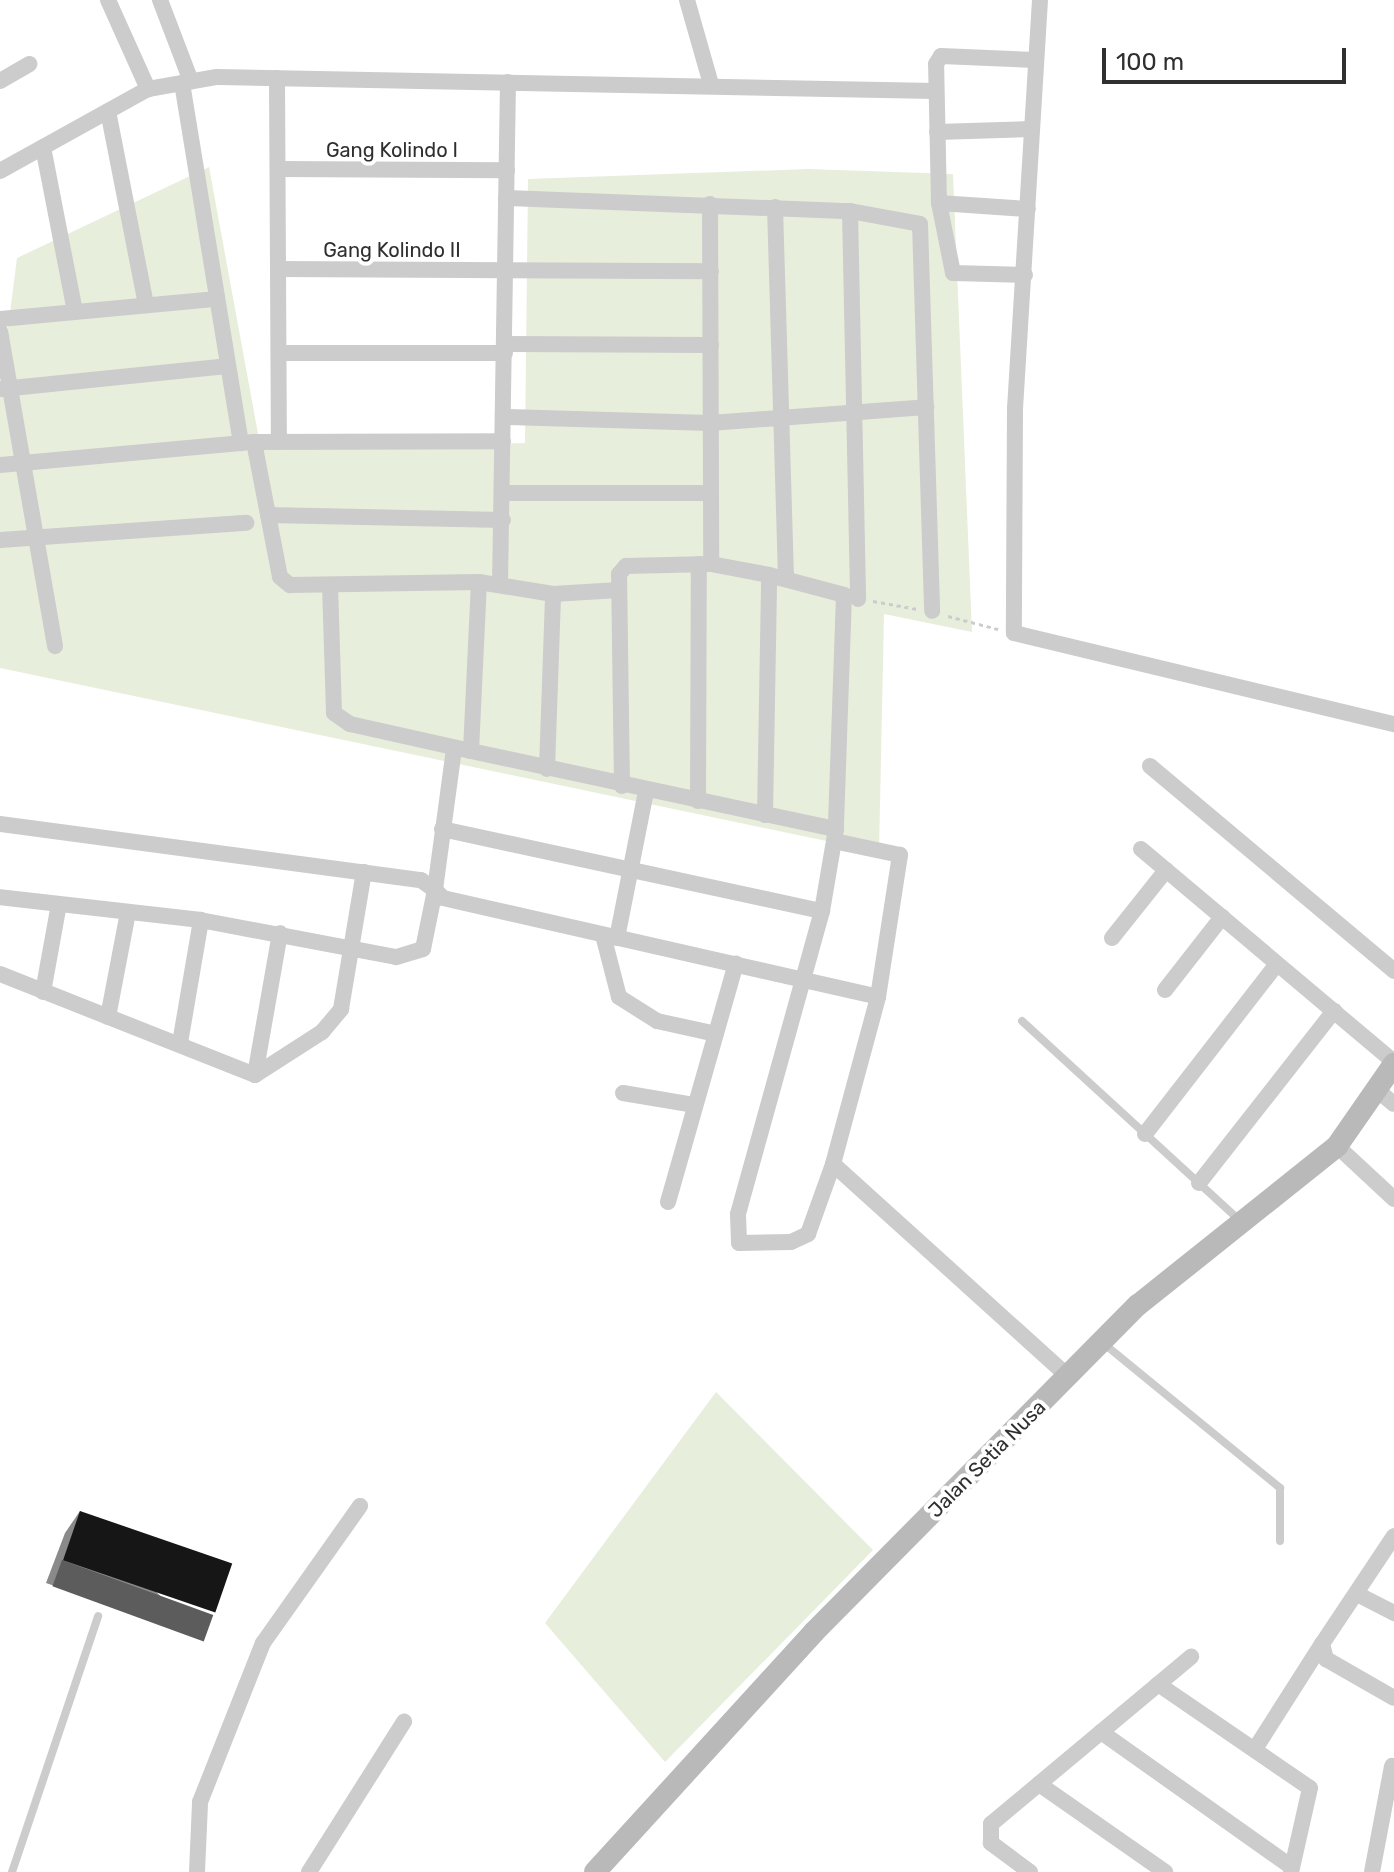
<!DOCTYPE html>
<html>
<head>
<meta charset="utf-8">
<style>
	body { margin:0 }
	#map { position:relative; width:1394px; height:1872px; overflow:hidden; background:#fff; font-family:Rubik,sans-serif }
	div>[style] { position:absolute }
	.green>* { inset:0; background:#e8eedc }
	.path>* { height:3px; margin-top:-1.5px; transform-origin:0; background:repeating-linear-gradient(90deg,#ccc 0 4px,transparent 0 8px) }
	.lane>* { height:8px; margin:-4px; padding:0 4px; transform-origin:4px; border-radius:4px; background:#ccc }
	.street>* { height:16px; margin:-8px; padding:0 8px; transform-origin:8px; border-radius:8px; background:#ccc }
	.secondary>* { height:22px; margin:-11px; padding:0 11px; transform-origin:11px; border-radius:11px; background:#b9b9b9 }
	.wall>* { inset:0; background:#8a8a8a }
	.shaded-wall>* { inset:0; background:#5c5c5c; transform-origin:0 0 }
	.building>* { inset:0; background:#161616; transform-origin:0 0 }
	span { translate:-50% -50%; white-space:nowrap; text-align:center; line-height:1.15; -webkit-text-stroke:8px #fff; paint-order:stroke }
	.street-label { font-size:20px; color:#2f2f2f }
	.scale { position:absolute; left:1102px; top:48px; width:244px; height:36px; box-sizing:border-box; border:4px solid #2f2f2f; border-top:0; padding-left:10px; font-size:24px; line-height:28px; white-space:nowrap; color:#2f2f2f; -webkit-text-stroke:6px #fff; paint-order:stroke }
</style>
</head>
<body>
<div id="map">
	<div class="green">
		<div style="clip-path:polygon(209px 167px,261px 450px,525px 443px,528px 179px,808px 169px,953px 174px,972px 632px,884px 614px,879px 852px,0 668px,0 390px,17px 258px)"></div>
		<div style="clip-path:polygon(716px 1392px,873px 1550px,665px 1762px,545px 1623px)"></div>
	</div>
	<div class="path">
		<div style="left:873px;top:601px;width:45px;rotate:10.3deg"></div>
		<div style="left:948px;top:616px;width:52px;rotate:14.6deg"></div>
	</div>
	<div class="lane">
		<div style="left:1022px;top:1021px;width:294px;rotate:42.5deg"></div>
		<div style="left:1103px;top:1343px;width:229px;rotate:39.3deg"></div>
		<div style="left:1280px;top:1488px;width:53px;rotate:90deg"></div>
		<div style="left:12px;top:1872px;width:270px;rotate:-71.4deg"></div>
	</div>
	<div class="street">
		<div style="left:108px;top:0;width:98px;rotate:65.8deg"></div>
		<div style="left:160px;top:0;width:87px;rotate:69.1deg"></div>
		<div style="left:687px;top:0;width:87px;rotate:74.1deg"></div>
		<div style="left:1040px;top:0;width:409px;rotate:93.5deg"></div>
		<div style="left:1015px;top:408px;width:225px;rotate:90.3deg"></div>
		<div style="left:1014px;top:633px;width:391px;rotate:13.5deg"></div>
		<div style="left:277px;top:78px;width:364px;rotate:89.7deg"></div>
		<div style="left:0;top:81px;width:34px;rotate:-30deg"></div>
		<div style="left:182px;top:83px;width:365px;rotate:80.7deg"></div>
		<div style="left:108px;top:111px;width:198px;rotate:78.9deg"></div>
		<div style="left:937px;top:132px;width:95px;rotate:-1.8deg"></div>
		<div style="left:43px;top:147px;width:167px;rotate:79deg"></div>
		<div style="left:278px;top:169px;width:229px;rotate:0.3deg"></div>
		<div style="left:0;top:171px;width:169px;rotate:-29deg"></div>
		<div style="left:148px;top:89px;width:70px;rotate:-9.9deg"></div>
		<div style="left:217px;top:77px;width:719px;rotate:1.12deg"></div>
		<div style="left:506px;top:198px;width:344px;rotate:2.2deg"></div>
		<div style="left:850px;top:211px;width:71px;rotate:10.5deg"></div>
		<div style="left:920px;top:224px;width:387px;rotate:88.2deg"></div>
		<div style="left:939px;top:203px;width:89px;rotate:3.9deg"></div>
		<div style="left:710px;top:204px;width:360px;rotate:89.8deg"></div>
		<div style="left:775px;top:207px;width:371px;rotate:88.3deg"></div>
		<div style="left:850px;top:211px;width:388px;rotate:88.8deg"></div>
		<div style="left:279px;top:269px;width:432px;rotate:0.3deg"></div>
		<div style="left:1025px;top:275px;width:72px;rotate:-178.4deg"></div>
		<div style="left:953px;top:273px;width:71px;rotate:-101.3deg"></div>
		<div style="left:939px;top:203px;width:139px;rotate:-91.2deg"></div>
		<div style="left:936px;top:64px;width:9px;rotate:-58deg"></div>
		<div style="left:941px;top:56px;width:95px;rotate:2.4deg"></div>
		<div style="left:0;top:319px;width:215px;rotate:-5.3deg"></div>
		<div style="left:0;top:331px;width:320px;rotate:80.1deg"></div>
		<div style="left:505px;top:344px;width:206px;rotate:0.3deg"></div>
		<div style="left:279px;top:353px;width:226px"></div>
		<div style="left:2px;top:389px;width:226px;rotate:-5.8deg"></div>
		<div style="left:504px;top:417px;width:206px;rotate:1.7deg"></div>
		<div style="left:710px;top:423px;width:217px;rotate:-4.2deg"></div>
		<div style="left:254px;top:442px;width:137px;rotate:79.1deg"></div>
		<div style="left:280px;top:577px;width:13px;rotate:39deg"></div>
		<div style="left:290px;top:585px;width:189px;rotate:-0.9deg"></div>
		<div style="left:479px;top:582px;width:75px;rotate:9.2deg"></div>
		<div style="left:553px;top:594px;width:66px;rotate:-3.5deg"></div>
		<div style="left:0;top:465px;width:255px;rotate:-5.2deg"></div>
		<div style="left:254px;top:442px;width:249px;rotate:-0.2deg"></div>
		<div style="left:503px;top:493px;width:208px"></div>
		<div style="left:268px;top:515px;width:235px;rotate:1.2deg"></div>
		<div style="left:0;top:540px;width:247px;rotate:-4deg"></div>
		<div style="left:330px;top:585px;width:128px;rotate:88.2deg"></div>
		<div style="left:334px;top:713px;width:19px;rotate:35deg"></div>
		<div style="left:350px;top:724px;width:124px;rotate:12.6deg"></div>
		<div style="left:471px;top:751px;width:169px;rotate:-87.3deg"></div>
		<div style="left:500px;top:585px;width:503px;rotate:-89.09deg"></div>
		<div style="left:454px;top:749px;width:142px;rotate:97.7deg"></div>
		<div style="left:435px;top:890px;width:11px;rotate:45deg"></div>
		<div style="left:443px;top:898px;width:446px;rotate:12.8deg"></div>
		<div style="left:471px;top:751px;width:373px;rotate:12.1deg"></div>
		<div style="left:836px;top:829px;width:83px;rotate:99.7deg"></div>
		<div style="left:822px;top:911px;width:314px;rotate:105.5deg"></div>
		<div style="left:738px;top:1214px;width:29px;rotate:88deg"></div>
		<div style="left:739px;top:1243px;width:52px;rotate:-1.1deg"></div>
		<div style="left:791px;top:1242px;width:19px;rotate:-25deg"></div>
		<div style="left:808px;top:1234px;width:74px;rotate:-70.3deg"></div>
		<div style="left:833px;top:1164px;width:173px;rotate:-74.9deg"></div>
		<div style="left:878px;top:997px;width:144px;rotate:-81.2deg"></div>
		<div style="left:900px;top:855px;width:67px;rotate:-168deg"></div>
		<div style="left:1150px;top:766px;width:319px;rotate:40deg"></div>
		<div style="left:547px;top:769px;width:175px;rotate:-88deg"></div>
		<div style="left:622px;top:786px;width:212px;rotate:-90.8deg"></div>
		<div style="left:619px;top:574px;width:11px;rotate:-49deg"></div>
		<div style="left:626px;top:566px;width:85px;rotate:-1.3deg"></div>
		<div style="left:711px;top:564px;width:59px;rotate:10.7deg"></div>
		<div style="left:769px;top:575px;width:78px;rotate:14.9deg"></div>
		<div style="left:844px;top:595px;width:234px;rotate:92deg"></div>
		<div style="left:698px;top:801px;width:237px;rotate:-89.8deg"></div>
		<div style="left:765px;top:815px;width:240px;rotate:-89deg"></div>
		<div style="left:0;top:824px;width:425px;rotate:7.6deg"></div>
		<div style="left:421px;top:880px;width:17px;rotate:36deg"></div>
		<div style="left:435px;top:890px;width:60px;rotate:101.5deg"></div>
		<div style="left:423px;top:949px;width:28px;rotate:163deg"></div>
		<div style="left:396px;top:957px;width:198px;rotate:-169.3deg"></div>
		<div style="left:201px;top:920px;width:202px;rotate:-173.5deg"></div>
		<div style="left:442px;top:829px;width:389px;rotate:12.2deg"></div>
		<div style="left:1141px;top:849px;width:331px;rotate:40.1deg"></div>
		<div style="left:603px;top:935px;width:64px;rotate:75.5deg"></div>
		<div style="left:619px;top:997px;width:45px;rotate:32.3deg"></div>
		<div style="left:657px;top:1021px;width:60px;rotate:12.4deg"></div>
		<div style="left:617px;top:938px;width:150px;rotate:-78.8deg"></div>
		<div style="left:1112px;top:938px;width:87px;rotate:-51.5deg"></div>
		<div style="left:0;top:974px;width:274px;rotate:21.6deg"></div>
		<div style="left:255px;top:1075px;width:80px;rotate:-32.7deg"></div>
		<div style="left:322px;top:1032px;width:30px;rotate:-50deg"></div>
		<div style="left:341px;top:1009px;width:139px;rotate:-80.5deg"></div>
		<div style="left:1165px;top:990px;width:93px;rotate:-52deg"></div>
		<div style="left:43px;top:992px;width:89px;rotate:-79.7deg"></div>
		<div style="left:108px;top:1017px;width:107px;rotate:-79.2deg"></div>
		<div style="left:180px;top:1043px;width:125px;rotate:-80.3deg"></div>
		<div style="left:255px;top:1075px;width:144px;rotate:-80deg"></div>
		<div style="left:1376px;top:1089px;width:23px;rotate:40deg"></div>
		<div style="left:623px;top:1093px;width:73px;rotate:9.5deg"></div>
		<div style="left:1145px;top:1134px;width:215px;rotate:-52.2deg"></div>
		<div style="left:1337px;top:1146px;width:78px;rotate:42.9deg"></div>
		<div style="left:833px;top:1164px;width:318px;rotate:42.1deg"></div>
		<div style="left:1199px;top:1183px;width:219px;rotate:-51.9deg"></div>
		<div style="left:668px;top:1202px;width:248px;rotate:-74.1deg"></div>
		<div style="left:1394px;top:1536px;width:130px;rotate:123.7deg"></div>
		<div style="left:1322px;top:1644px;width:16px;rotate:75deg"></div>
		<div style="left:1326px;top:1659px;width:78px;rotate:29.8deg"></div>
		<div style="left:1357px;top:1594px;width:42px;rotate:27.2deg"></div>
		<div style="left:1158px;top:1684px;width:184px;rotate:34.4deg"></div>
		<div style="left:1310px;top:1788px;width:86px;rotate:102.7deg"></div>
		<div style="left:1101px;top:1732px;width:234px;rotate:35.3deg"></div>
		<div style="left:1255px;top:1749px;width:125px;rotate:-57.5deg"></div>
		<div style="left:1039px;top:1784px;width:154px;rotate:34.9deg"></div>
		<div style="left:197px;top:1872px;width:70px;rotate:-87.5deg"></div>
		<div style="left:200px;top:1802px;width:171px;rotate:-68.4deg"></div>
		<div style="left:263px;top:1643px;width:168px;rotate:-54.7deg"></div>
		<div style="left:309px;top:1872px;width:178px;rotate:-57.7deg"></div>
		<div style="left:1030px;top:1872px;width:49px;rotate:-143.4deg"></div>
		<div style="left:991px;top:1843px;width:19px;rotate:-90deg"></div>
		<div style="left:991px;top:1824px;width:261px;rotate:-39.9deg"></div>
		<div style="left:1372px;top:1872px;width:108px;rotate:-79.3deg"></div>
	</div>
	<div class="secondary">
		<div style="left:595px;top:1872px;width:325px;rotate:-47.6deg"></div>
		<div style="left:814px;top:1632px;width:460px;rotate:-45.3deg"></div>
		<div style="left:1138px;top:1305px;width:255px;rotate:-38.6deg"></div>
		<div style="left:1337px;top:1146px;width:100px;rotate:-55.2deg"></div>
	</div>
	<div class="wall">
		<div style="clip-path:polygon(80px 1511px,198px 1636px,46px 1583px,65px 1533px)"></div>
	</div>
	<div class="shaded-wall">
		<div style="left:62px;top:1560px;width:161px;height:28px;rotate:20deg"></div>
	</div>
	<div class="building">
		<div style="left:80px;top:1511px;width:161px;height:52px;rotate:19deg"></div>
	</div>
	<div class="street-label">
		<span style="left:392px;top:150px">Gang Kolindo I</span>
		<span style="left:392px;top:250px">Gang Kolindo II</span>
		<span style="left:987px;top:1459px;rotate:-45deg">Jalan Setia Nusa</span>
	</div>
	<div class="scale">100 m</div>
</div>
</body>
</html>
